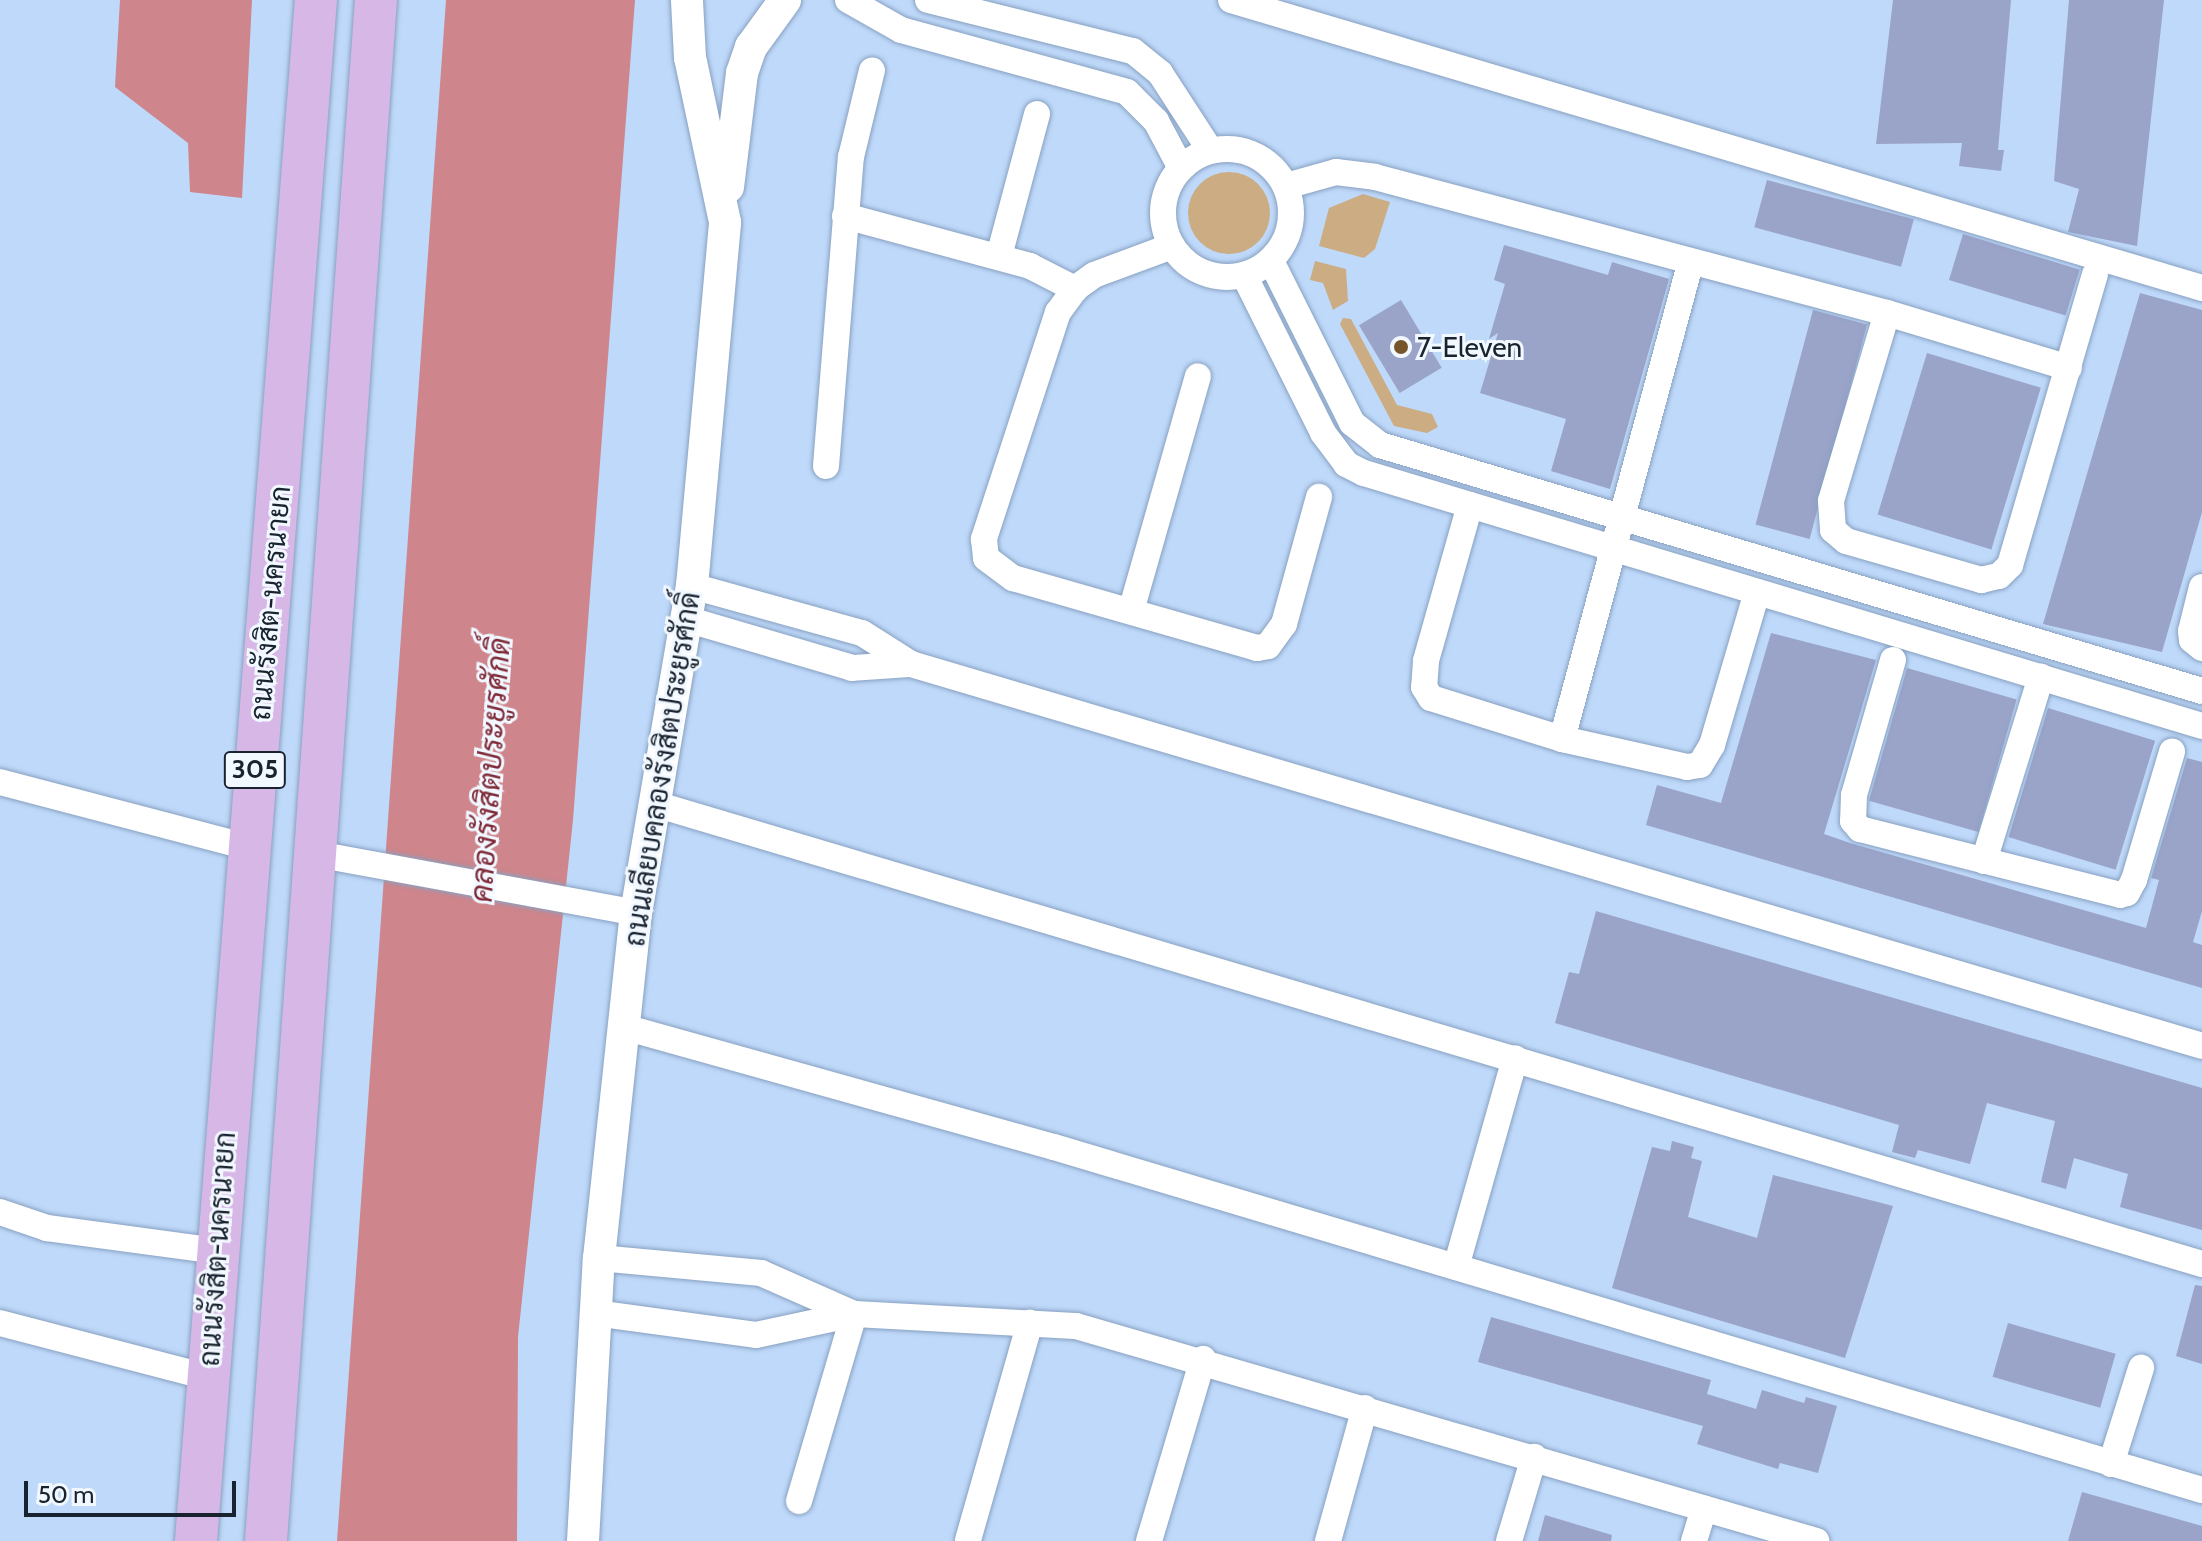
<!DOCTYPE html>
<html>
<head>
<meta charset="utf-8">
<style>
	body { margin:0 }
	#map { position:relative; width:2202px; height:1541px; overflow:hidden; background:#bfd9fa; font-family:Cabin,Sarabun,sans-serif }
	div>[style] { position:absolute }
	.green>* { inset:0; background:#cbac83 }
	.round { border-radius:50% }
	.water>* { inset:0; background:#ce858b }
	.building>* { inset:0; background:#9aa3c8; transform-origin:0 0 }
	.roads { filter:drop-shadow(0 0 2px #88a1c1) drop-shadow(0 0 2px #88a1c1) }
	.minor>* { height:26px; margin:-13px; padding:0 13px; transform-origin:13px; border-radius:13px; background:#fff }
	.minor>.ring { margin:-13px; padding:0; box-sizing:content-box; background:none; border:26px solid #fff; border-radius:50% }
	.tertiary>* { height:32px; margin:-16px; padding:0 16px; transform-origin:16px; border-radius:16px; background:#fff }
	.primary>* { height:42px; margin:-21px; padding:0 21px; transform-origin:21px; border-radius:21px; background:#d7b7e6 }
	.dots>* { width:22px; height:22px; translate:-50% -50%; box-sizing:border-box; border:4px solid #f2f8ff; border-radius:50% }
	span { translate:-50% -50%; white-space:nowrap; text-align:center; line-height:1.15; -webkit-text-stroke:6px #f2f8ff; paint-order:stroke }
	.shield-label span { padding:2px 6px; background:#f2f8ff; border:2px solid; border-radius:6px; -webkit-text-stroke-width:0 }
	.shield-label { font-size:26px; color:#19232f; font-weight:700 }
	.poi-label { font-size:28px; color:#19232f }
	.left { translate:0 -50%; text-align:left }
	.street-label { font-size:28px; color:#19232f }
	.water-label { font-size:30px; color:#7f2937; font-style:italic }
	.scale { position:absolute; left:24px; top:1481px; width:212px; height:36px; box-sizing:border-box; border:4px solid #19232f; border-top:0; padding-left:10px; font-size:24px; line-height:28px; white-space:nowrap; color:#19232f; -webkit-text-stroke:6px #f2f8ff; paint-order:stroke }
</style>
</head>
<body>
<div id="map">
	<div class="green">
		<div class="round" style="left:1188px;top:172px;width:82px;height:82px"></div>
		<div style="clip-path:polygon(1363px 194px,1390px 202px,1375px 249px,1364px 258px,1319px 246px,1329px 208px)"></div>
		<div style="clip-path:polygon(1315px 261px,1346px 269px,1348px 301px,1333px 310px,1323px 283px,1310px 280px)"></div>
		<div style="clip-path:polygon(1343px 318px,1351px 319px,1397px 405px,1432px 414px,1438px 427px,1427px 433px,1394px 426px,1340px 324px)"></div>
	</div>
	<div class="water">
		<div style="clip-path:polygon(120px 0,252px 0,242px 198px,190px 192px,188px 143px,115px 87px)"></div>
		<div style="clip-path:polygon(446px 0,635px 0,573px 820px,518px 1337px,517px 1541px,337px 1541px)"></div>
	</div>
	<div class="building">
		<div style="clip-path:polygon(1893px 0,2011px 0,1998px 150px,2004px 150px,2001px 171px,1959px 166px,1962px 143px,1876px 144px)"></div>
		<div style="clip-path:polygon(2069px 0,2164px 0,2137px 246px,2068px 232px,2079px 189px,2054px 181px)"></div>
		<div style="left:1767px;top:180px;width:152px;height:49px;rotate:15deg"></div>
		<div style="left:1963px;top:234px;width:122px;height:48px;rotate:17deg"></div>
		<div style="clip-path:polygon(1504px 245px,1608px 275px,1612px 262px,1669px 279px,1610px 489px,1551px 471px,1566px 419px,1480px 393px,1498px 333px,1489px 339px,1505px 284px,1494px 280px)"></div>
		<div style="clip-path:polygon(2140px 293px,2202px 310px,2202px 512px,2162px 652px,2043px 624px)"></div>
		<div style="left:1401px;top:300px;width:79px;height:49px;rotate:59deg"></div>
		<div style="left:1813px;top:310px;width:56px;height:222px;rotate:15deg"></div>
		<div style="left:1927px;top:353px;width:119px;height:169px;rotate:17deg"></div>
		<div style="clip-path:polygon(1771px 633px,1876px 660px,1824px 834px,1850px 843px,2146px 928px,2159px 880px,2151px 878px,2187px 758px,2202px 762px,2202px 911px,2193px 942px,2202px 945px,2202px 988px,1646px 825px,1657px 785px,1721px 803px)"></div>
		<div style="left:1907px;top:668px;width:114px;height:138px;rotate:16deg"></div>
		<div style="left:2048px;top:708px;width:112px;height:135px;rotate:17deg"></div>
		<div style="clip-path:polygon(1596px 911px,2202px 1088px,2202px 1230px,2120px 1207px,2128px 1174px,2074px 1158px,2066px 1189px,2041px 1182px,2055px 1121px,1987px 1103px,1970px 1164px,1918px 1150px,1915px 1158px,1892px 1152px,1899px 1125px,1555px 1023px,1569px 972px,1579px 974px)"></div>
		<div style="clip-path:polygon(1672px 1141px,1694px 1147px,1691px 1158px,1702px 1161px,1688px 1217px,1757px 1238px,1773px 1175px,1893px 1206px,1845px 1358px,1612px 1288px,1652px 1147px,1670px 1151px)"></div>
		<div style="clip-path:polygon(2195px 1285px,2202px 1286px,2202px 1364px,2176px 1356px)"></div>
		<div style="clip-path:polygon(1491px 1317px,1711px 1380px,1707px 1394px,1756px 1409px,1762px 1390px,1804px 1403px,1806px 1397px,1837px 1406px,1818px 1473px,1780px 1463px,1778px 1469px,1697px 1444px,1703px 1426px,1478px 1362px)"></div>
		<div style="left:2008px;top:1323px;width:112px;height:56px;rotate:16deg"></div>
		<div style="clip-path:polygon(2082px 1492px,2202px 1526px,2202px 1541px,2068px 1541px)"></div>
		<div style="clip-path:polygon(1545px 1515px,1612px 1535px,1611px 1541px,1538px 1541px)"></div>
	</div>
	<div class="roads">
		<div class="minor">
			<div style="left:848px;top:0;width:61px;rotate:29.5deg"></div>
			<div style="left:901px;top:30px;width:234px;rotate:15.3deg"></div>
			<div style="left:1127px;top:92px;width:41px;rotate:45deg"></div>
			<div style="left:1156px;top:121px;width:53px;rotate:62deg"></div>
			<div style="left:928px;top:0;width:211px;rotate:14deg"></div>
			<div style="left:1133px;top:51px;width:35px;rotate:39deg"></div>
			<div style="left:1160px;top:73px;width:92px;rotate:57deg"></div>
			<div style="left:1231px;top:0;width:1013px;rotate:16.52deg"></div>
			<div class="ring" style="left:1163px;top:149px;width:102px;height:102px"></div>
			<div style="left:1286px;top:186px;width:52px;rotate:-15.6deg"></div>
			<div style="left:1336px;top:172px;width:39px;rotate:7deg"></div>
			<div style="left:1375px;top:177px;width:530px;rotate:14.88deg"></div>
			<div style="left:1887px;top:313px;width:190px;rotate:16.8deg"></div>
			<div style="left:845px;top:216px;width:192px;rotate:15.1deg"></div>
			<div style="left:1030px;top:266px;width:51px;rotate:27.1deg"></div>
			<div style="left:1172px;top:246px;width:83px;rotate:159.6deg"></div>
			<div style="left:1094px;top:275px;width:24px;rotate:144deg"></div>
			<div style="left:1075px;top:289px;width:29px;rotate:126deg"></div>
			<div style="left:1058px;top:312px;width:239px;rotate:108.1deg"></div>
			<div style="left:984px;top:539px;width:19px;rotate:84deg"></div>
			<div style="left:986px;top:558px;width:34px;rotate:37deg"></div>
			<div style="left:1013px;top:578px;width:254px;rotate:16deg"></div>
			<div style="left:1257px;top:648px;width:11px;rotate:-10deg"></div>
			<div style="left:1268px;top:646px;width:27px;rotate:-54deg"></div>
			<div style="left:1284px;top:624px;width:132px;rotate:-74.6deg"></div>
			<div style="left:999px;top:256px;width:147px;rotate:-75deg"></div>
			<div style="left:1271px;top:261px;width:181px;rotate:63.4deg"></div>
			<div style="left:1352px;top:423px;width:36px;rotate:38deg"></div>
			<div style="left:1380px;top:445px;width:858px;rotate:16.66deg"></div>
			<div style="left:1244px;top:275px;width:177px;rotate:63.4deg"></div>
			<div style="left:1323px;top:433px;width:39px;rotate:53deg"></div>
			<div style="left:1346px;top:464px;width:20px;rotate:27deg"></div>
			<div style="left:1364px;top:473px;width:875px;rotate:16.8deg"></div>
			<div style="left:1887px;top:313px;width:196px;rotate:106.6deg"></div>
			<div style="left:1831px;top:501px;width:29px;rotate:86deg"></div>
			<div style="left:1833px;top:530px;width:17px;rotate:40deg"></div>
			<div style="left:1846px;top:541px;width:141px;rotate:16.1deg"></div>
			<div style="left:1981px;top:580px;width:18px;rotate:-13deg"></div>
			<div style="left:1999px;top:576px;width:16px;rotate:-45deg"></div>
			<div style="left:2010px;top:565px;width:303px;rotate:-73.7deg"></div>
			<div style="left:826px;top:466px;width:310px;rotate:-85.4deg"></div>
			<div style="left:851px;top:157px;width:89px;rotate:-76.4deg"></div>
			<div style="left:1470px;top:505px;width:162px;rotate:105.8deg"></div>
			<div style="left:1426px;top:661px;width:26px;rotate:94deg"></div>
			<div style="left:1424px;top:687px;width:13px;rotate:58deg"></div>
			<div style="left:1431px;top:698px;width:137px;rotate:17.4deg"></div>
			<div style="left:1562px;top:739px;width:128px;rotate:12.6deg"></div>
			<div style="left:1687px;top:767px;width:13px;rotate:-9deg"></div>
			<div style="left:1700px;top:765px;width:23px;rotate:-59deg"></div>
			<div style="left:1712px;top:745px;width:159px;rotate:-73.6deg"></div>
			<div style="left:692px;top:586px;width:176px;rotate:15.5deg"></div>
			<div style="left:862px;top:633px;width:58px;rotate:32.3deg"></div>
			<div style="left:911px;top:664px;width:1346px;rotate:16.48deg"></div>
			<div style="left:2202px;top:587px;width:45px;rotate:104deg"></div>
			<div style="left:2191px;top:631px;width:9px;rotate:84deg"></div>
			<div style="left:2192px;top:640px;width:13px;rotate:39deg"></div>
			<div style="left:1131px;top:611px;width:244px;rotate:-74.1deg"></div>
			<div style="left:686px;top:619px;width:173px;rotate:16.4deg"></div>
			<div style="left:852px;top:668px;width:59px;rotate:-3.9deg"></div>
			<div style="left:1893px;top:660px;width:141px;rotate:106.1deg"></div>
			<div style="left:1854px;top:795px;width:26px;rotate:92deg"></div>
			<div style="left:1853px;top:821px;width:11px;rotate:49deg"></div>
			<div style="left:1860px;top:829px;width:268px;rotate:14.2deg"></div>
			<div style="left:2120px;top:895px;width:7px;rotate:-16deg"></div>
			<div style="left:2127px;top:893px;width:15px;rotate:-62deg"></div>
			<div style="left:2134px;top:880px;width:134px;rotate:-73.5deg"></div>
			<div style="left:1562px;top:739px;width:493px;rotate:-74.9deg"></div>
			<div style="left:0;top:782px;width:256px;rotate:14.7deg"></div>
			<div style="left:655px;top:804px;width:1614px;rotate:16.56deg"></div>
			<div style="left:316px;top:854px;width:325px;rotate:10.4deg"></div>
			<div style="left:1984px;top:861px;width:193px;rotate:-72.8deg"></div>
			<div style="left:624px;top:1027px;width:446px;rotate:15.6deg"></div>
			<div style="left:1054px;top:1147px;width:1198px;rotate:16.64deg"></div>
			<div style="left:0;top:1212px;width:50px;rotate:18.8deg"></div>
			<div style="left:47px;top:1228px;width:173px;rotate:7.7deg"></div>
			<div style="left:599px;top:1258px;width:163px;rotate:5.3deg"></div>
			<div style="left:761px;top:1273px;width:102px;rotate:23.8deg"></div>
			<div style="left:1456px;top:1267px;width:217px;rotate:-74.2deg"></div>
			<div style="left:595px;top:1313px;width:162px;rotate:7.8deg"></div>
			<div style="left:756px;top:1335px;width:100px;rotate:-12.1deg"></div>
			<div style="left:854px;top:1314px;width:222px;rotate:3.1deg"></div>
			<div style="left:1076px;top:1326px;width:771px;rotate:16.2deg"></div>
			<div style="left:0;top:1323px;width:214px;rotate:14.6deg"></div>
			<div style="left:2111px;top:1464px;width:101px;rotate:-72.6deg"></div>
			<div style="left:799px;top:1501px;width:195px;rotate:-73.6deg"></div>
			<div style="left:968px;top:1540px;width:226px;rotate:-74.1deg"></div>
			<div style="left:1149px;top:1541px;width:190px;rotate:-73.5deg"></div>
			<div style="left:1328px;top:1541px;width:138px;rotate:-74.5deg"></div>
			<div style="left:1509px;top:1541px;width:88px;rotate:-73.4deg"></div>
			<div style="left:1694px;top:1541px;width:34px;rotate:-73deg"></div>
		</div>
		<div class="tertiary">
			<div style="left:728px;top:187px;width:115px;rotate:-83deg"></div>
			<div style="left:742px;top:73px;width:28px;rotate:-71deg"></div>
			<div style="left:751px;top:47px;width:58px;rotate:-54.1deg"></div>
			<div style="left:583px;top:1541px;width:283px;rotate:-86.8deg"></div>
			<div style="left:599px;top:1258px;width:347px;rotate:-83.9deg"></div>
			<div style="left:636px;top:913px;width:332px;rotate:-80.3deg"></div>
			<div style="left:692px;top:586px;width:365px;rotate:-84.8deg"></div>
			<div style="left:725px;top:222px;width:168px;rotate:-102deg"></div>
			<div style="left:690px;top:58px;width:58px;rotate:-93deg"></div>
		</div>
		<div class="primary">
			<div style="left:196px;top:1541px;width:1546px;rotate:-85.55deg"></div>
			<div style="left:266px;top:1541px;width:1545px;rotate:-85.92deg"></div>
		</div>
	</div>
	<div class="dots">
		<div style="left:1401px;top:347px;background:#75562b"></div>
	</div>
	<div class="shield-label">
		<span style="left:255px;top:770px">305</span>
	</div>
	<div class="poi-label">
		<span class="left" style="left:1417px;top:347px">7-Eleven</span>
	</div>
	<div class="street-label">
		<span style="left:270px;top:603px;rotate:-85deg">ถนนรังสิต-นครนายก</span>
		<span style="left:662px;top:769px;rotate:-81deg">ถนนเลียบคลองรังสิตประยูรศักดิ์</span>
		<span style="left:217px;top:1249px;rotate:-86deg">ถนนรังสิต-นครนายก</span>
	</div>
	<div class="water-label">
		<span style="left:491px;top:770px;rotate:-86deg">คลองรังสิตประยูรศักดิ์</span>
	</div>
	<div class="scale">50 m</div>
</div>
</body>
</html>
